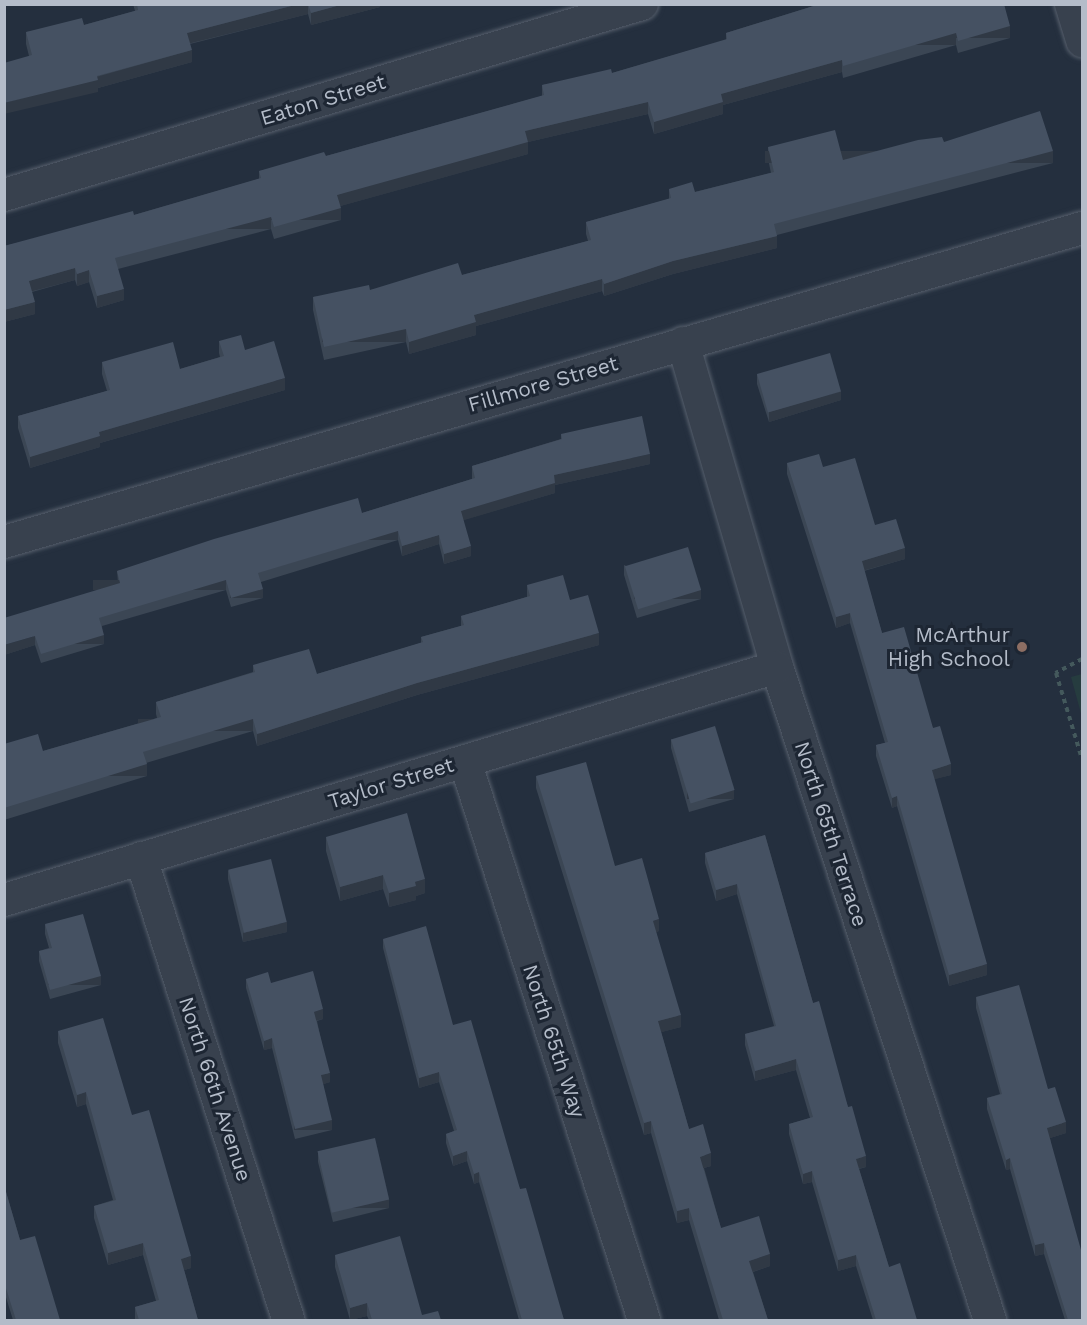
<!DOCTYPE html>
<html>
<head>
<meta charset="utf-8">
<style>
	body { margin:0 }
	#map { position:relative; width:1087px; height:1325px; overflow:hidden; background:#242f3e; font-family:"Work Sans",sans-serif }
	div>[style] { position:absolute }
	.green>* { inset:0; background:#263c3f }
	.path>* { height:4px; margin-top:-2px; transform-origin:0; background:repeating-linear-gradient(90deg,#44595c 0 4.5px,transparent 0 9px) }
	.roads { filter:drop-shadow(0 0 2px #565f6c) drop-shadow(0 0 2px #565f6c) }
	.minor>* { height:32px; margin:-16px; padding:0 16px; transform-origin:16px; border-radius:16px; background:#38414e }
	.wall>* { inset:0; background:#3b4654 }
	.shaded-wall>* { inset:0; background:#303945; transform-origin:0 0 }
	.building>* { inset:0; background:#455162; transform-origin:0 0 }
	.dots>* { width:16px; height:16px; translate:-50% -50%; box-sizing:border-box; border:3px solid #1d2633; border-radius:50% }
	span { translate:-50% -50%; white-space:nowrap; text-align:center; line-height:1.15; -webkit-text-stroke:6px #1d2633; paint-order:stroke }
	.street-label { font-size:21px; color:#b4bcc9 }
	.poi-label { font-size:21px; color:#b4bcc9 }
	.right { translate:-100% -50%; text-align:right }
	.frame { position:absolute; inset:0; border:6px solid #b4bcc9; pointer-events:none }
</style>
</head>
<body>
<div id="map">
	<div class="green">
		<div style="clip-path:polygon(1082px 674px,1082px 717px,1071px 677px)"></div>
	</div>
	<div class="path">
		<div style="left:1082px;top:659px;width:30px;rotate:152deg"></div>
		<div style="left:1056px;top:673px;width:90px;rotate:73.2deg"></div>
	</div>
	<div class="roads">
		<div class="minor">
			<div style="left:1071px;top:4px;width:39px;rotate:73deg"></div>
			<div style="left:4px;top:195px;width:666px;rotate:-16.67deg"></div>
			<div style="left:683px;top:343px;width:337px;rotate:73.8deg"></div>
			<div style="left:777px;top:667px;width:687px;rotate:71.93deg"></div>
			<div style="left:4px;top:542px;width:1123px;rotate:-16.24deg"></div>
			<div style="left:465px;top:761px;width:587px;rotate:72.24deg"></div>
			<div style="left:141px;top:858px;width:485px;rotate:72.3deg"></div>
			<div style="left:4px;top:900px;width:807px;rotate:-16.77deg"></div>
		</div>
	</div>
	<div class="wall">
		<div style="clip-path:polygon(133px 4px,380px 4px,380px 7px,311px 25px,308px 14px,190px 44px,192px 62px,98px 88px,98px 92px,29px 56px,26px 44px,26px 32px,84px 25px,135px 11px)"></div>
		<div style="clip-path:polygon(820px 4px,1010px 38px,958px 53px,956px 45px,843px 78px,842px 72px,723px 105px,723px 114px,654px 134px,648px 114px,528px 142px,528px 154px,340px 206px,341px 220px,274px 239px,271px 229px,118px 269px,124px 300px,97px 308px,89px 282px,77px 286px,75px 280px,32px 292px,35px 314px,4px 322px,4px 246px,134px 215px,259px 179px,259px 171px,326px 156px,542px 96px,542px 85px,612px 73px,726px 40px,726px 33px)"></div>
		<div style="clip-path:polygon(944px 142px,1053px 163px,777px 235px,777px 248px,673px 274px,604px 296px,602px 291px,476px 326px,476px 335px,409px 354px,406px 342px,324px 360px,313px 310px,313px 297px,370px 290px,462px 275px,588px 241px,586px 234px,586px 222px,669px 199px,669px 189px,695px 192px,771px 173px,768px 159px,768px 147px,843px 160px)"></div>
		<div style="clip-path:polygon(219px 341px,245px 350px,285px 390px,100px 443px,100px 447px,30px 468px,18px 428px,18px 416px,107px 391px,102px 374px,102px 362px,180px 369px,220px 357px,219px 353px)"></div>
		<div style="clip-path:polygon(757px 374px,841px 400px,769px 422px,757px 384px)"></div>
		<div style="clip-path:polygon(561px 434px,650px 464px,555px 485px,555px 493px,463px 520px,471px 556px,444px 564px,439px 544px,402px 556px,398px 540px,261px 582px,263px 598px,231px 607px,226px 590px,102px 626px,104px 644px,41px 663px,35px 645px,4px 655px,118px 583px,117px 571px,362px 513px,472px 479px,472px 466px,561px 439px)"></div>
		<div style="clip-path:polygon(787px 463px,823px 467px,905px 559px,864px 571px,882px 633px,933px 728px,951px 775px,934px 779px,987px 975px,949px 986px,897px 806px,892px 808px,876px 756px,876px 745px,885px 743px,850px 623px,836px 628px,787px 474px)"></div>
		<div style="clip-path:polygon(624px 565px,701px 599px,637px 618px,624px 575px)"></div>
		<div style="clip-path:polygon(527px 585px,570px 600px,599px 645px,417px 695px,257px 746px,253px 731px,146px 763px,147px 776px,4px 820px,4px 744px,43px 751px,157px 718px,156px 714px,156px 702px,253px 672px,253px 665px,317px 674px,421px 643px,421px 637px,461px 626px,461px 616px,527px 597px)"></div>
		<div style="clip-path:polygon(671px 739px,734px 799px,689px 812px,671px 748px)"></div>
		<div style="clip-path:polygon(536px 776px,615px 866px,659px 931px,656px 932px,681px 1027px,661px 1032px,689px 1129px,711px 1166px,704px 1168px,721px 1228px,770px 1266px,753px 1272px,768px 1320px,719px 1320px,689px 1220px,677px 1223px,651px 1133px,644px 1135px,536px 788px)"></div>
		<div style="clip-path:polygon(765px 835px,813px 1003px,848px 1107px,866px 1167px,859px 1169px,889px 1267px,917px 1320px,873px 1320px,856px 1266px,838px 1271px,812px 1182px,803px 1184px,789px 1134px,789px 1124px,810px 1118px,796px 1070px,755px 1081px,745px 1045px,745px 1034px,774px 1026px,737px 894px,716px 901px,705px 863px,705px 853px)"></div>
		<div style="clip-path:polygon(326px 837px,425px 893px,416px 896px,416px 900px,389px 907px,383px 889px,340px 901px,326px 851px)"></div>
		<div style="clip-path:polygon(228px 870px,287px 932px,243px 942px,228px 879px)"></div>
		<div style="clip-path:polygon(45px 924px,101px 985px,50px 999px,39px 961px,39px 951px,49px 948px,45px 934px)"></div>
		<div style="clip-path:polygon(383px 939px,453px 1025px,520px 1189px,564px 1320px,519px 1320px,479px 1182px,474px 1184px,467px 1161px,453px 1166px,446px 1143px,446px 1134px,454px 1131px,439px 1082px,419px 1088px,383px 948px)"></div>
		<div style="clip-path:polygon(246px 979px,271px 983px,323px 1019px,317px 1021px,330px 1082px,323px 1084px,332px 1130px,295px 1139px,272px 1048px,264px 1050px,246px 988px)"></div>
		<div style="clip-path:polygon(976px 997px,1048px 1089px,1066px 1133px,1050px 1138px,1083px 1320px,1065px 1320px,1044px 1254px,1035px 1256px,1010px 1169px,1006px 1170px,987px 1109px,987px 1098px,1000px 1094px,976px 1008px)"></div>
		<div style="clip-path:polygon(58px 1031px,132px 1115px,191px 1268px,184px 1270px,198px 1320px,135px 1320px,135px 1307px,156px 1301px,143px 1255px,108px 1265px,94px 1218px,94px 1206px,113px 1200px,86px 1104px,77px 1107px,58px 1043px)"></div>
		<div style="clip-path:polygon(318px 1152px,389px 1208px,333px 1222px,318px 1162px)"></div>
		<div style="clip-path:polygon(4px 1185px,20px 1240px,60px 1320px,13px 1320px,4px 1291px)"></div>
		<div style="clip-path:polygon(335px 1255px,422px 1315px,441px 1320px,369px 1320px,367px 1316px,350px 1320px,335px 1267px)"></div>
	</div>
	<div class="shaded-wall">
		<div style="clip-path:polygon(299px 4px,308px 4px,308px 14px,187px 44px,187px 33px)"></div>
		<div style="clip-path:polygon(344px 4px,380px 4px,380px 7px,311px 25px,311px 13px)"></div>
		<div style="left:1010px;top:26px;width:12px;height:54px;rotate:90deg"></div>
		<div style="left:956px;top:33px;width:12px;height:118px;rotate:90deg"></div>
		<div style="clip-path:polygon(192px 50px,192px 62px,98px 88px,98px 92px,4px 114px,4px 103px)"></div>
		<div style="clip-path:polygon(842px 60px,842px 72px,723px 105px,723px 114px,654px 134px,654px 122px,721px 94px)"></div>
		<div style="clip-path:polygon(648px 102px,648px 114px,528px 142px,528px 154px,337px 207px,337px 195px,525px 131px)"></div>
		<div style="left:1053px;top:151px;width:12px;height:288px;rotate:90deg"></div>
		<div style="left:341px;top:208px;width:12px;height:70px;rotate:90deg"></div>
		<div style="left:271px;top:217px;width:12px;height:161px;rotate:90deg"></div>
		<div style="clip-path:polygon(777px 236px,777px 248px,673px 274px,604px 296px,604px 284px,673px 261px)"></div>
		<div style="clip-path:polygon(75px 268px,75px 280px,29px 292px,29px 281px)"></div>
		<div style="clip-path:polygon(89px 270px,89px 282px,77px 286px,77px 274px)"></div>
		<div style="clip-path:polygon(602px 279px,602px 291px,476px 326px,476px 335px,409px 354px,409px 342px,474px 315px)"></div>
		<div style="clip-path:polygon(124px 289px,124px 300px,97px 308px,97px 296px)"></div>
		<div style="clip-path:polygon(35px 302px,35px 314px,4px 322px,4px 310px)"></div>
		<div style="left:406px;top:329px;width:13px;height:84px;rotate:90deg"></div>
		<div style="clip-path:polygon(285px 378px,285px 390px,100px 443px,100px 447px,30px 468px,30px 457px,99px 432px)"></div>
		<div style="clip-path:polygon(841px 391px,841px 400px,769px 422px,769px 412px)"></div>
		<div style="clip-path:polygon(650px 454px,650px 464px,555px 485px,555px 493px,461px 521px,461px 511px,554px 475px)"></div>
		<div style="left:398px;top:531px;width:9px;height:146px;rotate:90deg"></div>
		<div style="clip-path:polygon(439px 535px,439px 544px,402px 556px,402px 546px)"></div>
		<div style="clip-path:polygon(471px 546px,471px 556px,444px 564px,444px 554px)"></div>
		<div style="clip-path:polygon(905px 548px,905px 559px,862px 571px,862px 561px)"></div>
		<div style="left:226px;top:580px;width:10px;height:133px;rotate:90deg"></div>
		<div style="left:263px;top:589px;width:9px;height:33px;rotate:90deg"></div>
		<div style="left:701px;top:590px;width:9px;height:67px;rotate:90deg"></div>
		<div style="clip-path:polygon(850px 613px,850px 623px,836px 628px,836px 617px)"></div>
		<div style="clip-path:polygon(599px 633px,599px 645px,417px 695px,257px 746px,257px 734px,417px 683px)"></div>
		<div style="left:104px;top:635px;width:9px;height:66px;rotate:90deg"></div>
		<div style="clip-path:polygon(35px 636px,35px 645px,4px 655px,4px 645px)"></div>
		<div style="left:253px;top:719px;width:12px;height:115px;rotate:90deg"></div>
		<div style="left:147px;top:764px;width:12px;height:150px;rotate:90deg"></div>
		<div style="clip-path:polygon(951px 764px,951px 775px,932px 780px,932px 770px)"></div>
		<div style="left:734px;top:790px;width:9px;height:47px;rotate:90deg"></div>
		<div style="clip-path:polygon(897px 796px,897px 806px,892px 808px,892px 798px)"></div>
		<div style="clip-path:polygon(383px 875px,383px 889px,340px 901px,340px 887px)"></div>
		<div style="clip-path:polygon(425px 879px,425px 893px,416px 896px,416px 900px,389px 907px,389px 893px,415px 882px)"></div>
		<div style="clip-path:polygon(737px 884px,737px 894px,716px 901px,716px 890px)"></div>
		<div style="clip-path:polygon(659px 919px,659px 931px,653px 933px,653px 921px)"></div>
		<div style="clip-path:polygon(287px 922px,287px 932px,243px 942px,243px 933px)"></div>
		<div style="clip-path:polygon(987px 964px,987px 975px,949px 986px,949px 975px)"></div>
		<div style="left:101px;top:976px;width:9px;height:53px;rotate:90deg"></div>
		<div style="clip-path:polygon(323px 1009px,323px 1019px,314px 1021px,314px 1012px)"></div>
		<div style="clip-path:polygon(681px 1015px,681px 1027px,658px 1033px,658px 1021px)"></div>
		<div style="clip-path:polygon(272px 1038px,272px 1048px,264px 1050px,264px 1041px)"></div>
		<div style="clip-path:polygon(796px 1059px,796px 1070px,755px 1081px,755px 1071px)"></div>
		<div style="clip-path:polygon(439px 1072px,439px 1082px,419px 1088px,419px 1078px)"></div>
		<div style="clip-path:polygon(330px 1073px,330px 1082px,321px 1085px,321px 1075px)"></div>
		<div style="clip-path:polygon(86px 1092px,86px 1104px,77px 1107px,77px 1095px)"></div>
		<div style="left:332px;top:1120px;width:10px;height:38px;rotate:90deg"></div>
		<div style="clip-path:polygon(651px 1121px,651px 1133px,644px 1135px,644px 1123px)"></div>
		<div style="clip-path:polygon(1066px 1122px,1066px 1133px,1047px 1139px,1047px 1128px)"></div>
		<div style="clip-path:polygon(467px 1151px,467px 1161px,453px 1166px,453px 1156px)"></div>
		<div style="clip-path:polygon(711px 1153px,711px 1166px,700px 1169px,700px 1157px)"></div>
		<div style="clip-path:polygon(866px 1156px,866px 1167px,856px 1169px,856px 1159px)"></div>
		<div style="clip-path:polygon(1010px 1158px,1010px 1169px,1006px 1170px,1006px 1160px)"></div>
		<div style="clip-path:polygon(812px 1171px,812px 1182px,803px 1184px,803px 1174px)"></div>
		<div style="clip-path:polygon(479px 1172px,479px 1182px,474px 1184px,474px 1174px)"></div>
		<div style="left:389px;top:1199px;width:9px;height:58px;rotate:90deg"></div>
		<div style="clip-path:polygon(689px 1208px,689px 1220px,677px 1223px,677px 1211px)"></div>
		<div style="clip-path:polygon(143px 1243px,143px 1255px,108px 1265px,108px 1253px)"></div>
		<div style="clip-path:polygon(1044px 1243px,1044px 1254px,1035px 1256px,1035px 1245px)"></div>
		<div style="clip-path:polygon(770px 1254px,770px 1266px,749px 1273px,749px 1261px)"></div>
		<div style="clip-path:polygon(856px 1255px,856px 1266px,838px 1271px,838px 1260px)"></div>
		<div style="clip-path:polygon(191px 1256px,191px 1268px,181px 1271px,181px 1259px)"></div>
		<div style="clip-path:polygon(367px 1303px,367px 1316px,350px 1320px,350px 1308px)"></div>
	</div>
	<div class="building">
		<div style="clip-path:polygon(137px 4px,299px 4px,187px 33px,192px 50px,97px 76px,98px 80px,4px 103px,4px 63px,32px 55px,26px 32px,82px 18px,84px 25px,138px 10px)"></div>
		<div style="clip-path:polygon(308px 4px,344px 4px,311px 13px)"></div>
		<div style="clip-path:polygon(820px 4px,1004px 4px,1010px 26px,958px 41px,956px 33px,843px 66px,842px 60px,721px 94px,723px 102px,654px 122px,648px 102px,525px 131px,528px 142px,337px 195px,341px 208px,274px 227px,271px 217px,115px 258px,124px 289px,97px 296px,89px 270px,77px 274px,75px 268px,29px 281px,35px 302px,4px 310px,4px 246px,133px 211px,134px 215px,261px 178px,259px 171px,324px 152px,326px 156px,544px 95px,542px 85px,611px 69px,612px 73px,727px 39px,726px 33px)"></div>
		<div style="clip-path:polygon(1040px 111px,1053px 151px,774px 224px,777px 236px,673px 261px,604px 284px,602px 279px,474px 315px,476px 322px,409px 342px,406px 329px,324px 347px,313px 297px,369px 285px,370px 290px,458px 263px,462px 275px,591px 240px,586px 222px,671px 198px,669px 189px,692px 182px,695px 192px,774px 172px,768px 147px,835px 130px,843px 160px,918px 140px,942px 137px,944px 142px)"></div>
		<div style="clip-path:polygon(241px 335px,245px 350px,274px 341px,285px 378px,99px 432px,100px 436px,30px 457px,18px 416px,110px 390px,102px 362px,173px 342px,180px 369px,224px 356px,219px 341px)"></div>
		<div style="left:830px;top:353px;width:40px;height:76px;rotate:74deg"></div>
		<div style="clip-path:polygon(642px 416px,650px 454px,554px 475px,555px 483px,461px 511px,471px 546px,444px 554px,439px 535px,402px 546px,398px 531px,258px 573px,263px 589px,231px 598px,226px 580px,99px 618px,104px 635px,41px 654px,35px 636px,4px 645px,4px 618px,120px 583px,117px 571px,214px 539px,358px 498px,362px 513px,475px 478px,472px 466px,562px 439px,561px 434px)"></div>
		<div style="clip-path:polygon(819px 454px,823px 467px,855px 458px,875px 525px,896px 519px,905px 548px,862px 561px,882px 633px,904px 627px,933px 728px,940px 726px,951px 764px,932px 770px,987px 964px,949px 975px,897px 796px,892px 798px,876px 745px,888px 742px,850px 613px,836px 617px,787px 463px)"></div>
		<div style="left:688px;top:547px;width:45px;height:66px;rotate:73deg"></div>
		<div style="clip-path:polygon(563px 575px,570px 600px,588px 595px,599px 633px,417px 683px,257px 734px,253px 719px,143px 752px,147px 764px,4px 808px,4px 744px,38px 734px,43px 751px,161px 717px,156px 702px,255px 672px,253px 665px,309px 649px,317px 674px,423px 642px,421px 637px,464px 625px,461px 616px,530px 596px,527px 585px)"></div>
		<div style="left:715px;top:726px;width:67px;height:46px;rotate:73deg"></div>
		<div style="clip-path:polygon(586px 762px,615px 866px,642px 858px,659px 919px,653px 921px,681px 1015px,658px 1021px,689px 1129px,703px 1124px,711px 1153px,700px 1157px,721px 1228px,759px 1216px,770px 1254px,749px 1261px,768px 1320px,723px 1320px,689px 1208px,677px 1211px,651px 1121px,644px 1123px,536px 776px)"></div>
		<div style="clip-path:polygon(407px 813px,425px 879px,415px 882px,416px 886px,389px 893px,383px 875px,340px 887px,326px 837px)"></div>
		<div style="clip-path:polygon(765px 835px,813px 1003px,819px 1001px,848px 1107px,852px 1106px,866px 1156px,856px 1159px,889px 1267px,900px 1263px,917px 1320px,876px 1320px,856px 1255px,838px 1260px,812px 1171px,803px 1174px,789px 1124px,813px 1117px,796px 1059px,755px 1071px,745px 1034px,776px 1026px,737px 884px,716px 890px,705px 853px)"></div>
		<div style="left:271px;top:859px;width:65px;height:44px;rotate:76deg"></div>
		<div style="clip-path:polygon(83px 914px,101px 976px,50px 990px,39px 951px,52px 948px,45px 924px)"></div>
		<div style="clip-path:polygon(426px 926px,453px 1025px,471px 1020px,520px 1189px,526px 1188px,564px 1320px,522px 1320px,479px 1172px,474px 1174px,467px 1151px,453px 1156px,446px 1134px,457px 1130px,439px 1072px,419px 1078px,383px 939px)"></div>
		<div style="clip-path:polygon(313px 971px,323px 1009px,314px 1012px,330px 1073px,321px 1075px,332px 1120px,295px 1129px,272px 1038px,264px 1041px,246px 979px,268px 972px,271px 983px)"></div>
		<div style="clip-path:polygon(1019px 985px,1048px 1089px,1055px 1087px,1066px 1122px,1047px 1128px,1081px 1250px,1083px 1250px,1083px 1320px,1068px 1320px,1044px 1243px,1035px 1245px,1010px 1158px,1006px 1160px,987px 1098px,1002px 1094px,976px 997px)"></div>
		<div style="clip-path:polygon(103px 1018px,132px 1115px,149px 1110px,191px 1256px,181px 1259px,198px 1320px,139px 1320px,135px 1307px,159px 1300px,143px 1243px,108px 1253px,94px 1206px,116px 1200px,86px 1092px,77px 1095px,58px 1031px)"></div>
		<div style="left:375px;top:1138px;width:63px;height:59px;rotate:77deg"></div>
		<div style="clip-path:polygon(4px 1185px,20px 1240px,35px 1236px,60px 1320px,16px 1320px,4px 1282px)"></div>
		<div style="clip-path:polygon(400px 1236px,422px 1315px,438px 1311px,441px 1320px,372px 1320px,367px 1303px,350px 1308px,335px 1255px)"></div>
	</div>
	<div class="dots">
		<div style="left:1022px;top:647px;background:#8d6e63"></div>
	</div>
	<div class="street-label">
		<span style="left:323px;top:100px;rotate:-17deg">Eaton Street</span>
		<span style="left:543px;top:384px;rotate:-16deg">Fillmore Street</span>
		<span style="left:391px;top:783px;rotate:-17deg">Taylor Street</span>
		<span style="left:831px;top:834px;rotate:72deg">North 65th Terrace</span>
		<span style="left:554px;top:1041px;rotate:72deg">North 65th Way</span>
		<span style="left:215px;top:1089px;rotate:72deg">North 66th Avenue</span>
	</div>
	<div class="poi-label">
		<span class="right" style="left:1010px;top:647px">McArthur<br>High School</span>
	</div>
	<div class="frame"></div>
</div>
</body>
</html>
